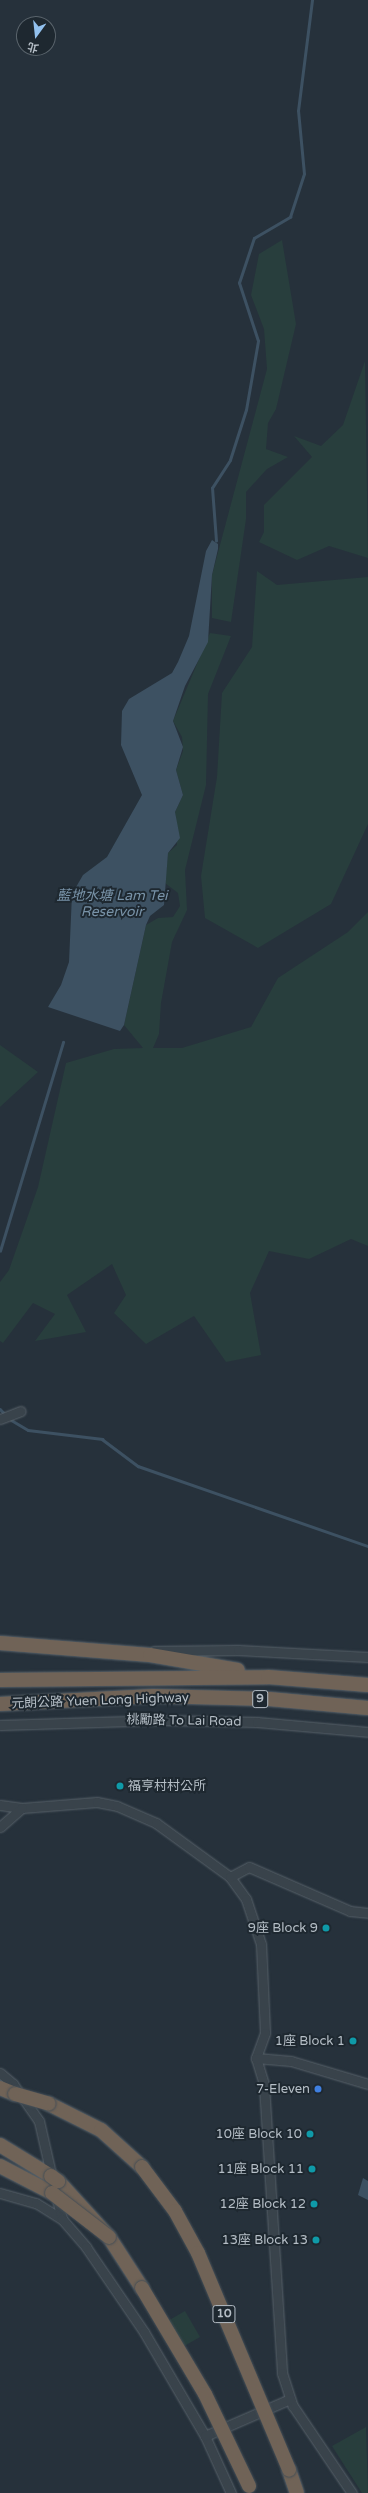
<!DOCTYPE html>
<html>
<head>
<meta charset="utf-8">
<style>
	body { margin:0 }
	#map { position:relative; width:368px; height:2493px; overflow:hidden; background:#26313b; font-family:"Varela Round","Noto Sans TC",sans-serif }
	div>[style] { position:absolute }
	.green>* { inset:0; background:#283e3d; transform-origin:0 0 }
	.water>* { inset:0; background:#3d5162 }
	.stream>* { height:2.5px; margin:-1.25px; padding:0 1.25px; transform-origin:1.25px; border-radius:1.25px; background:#3d5162 }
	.roads { filter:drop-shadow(0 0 1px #576169) drop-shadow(0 0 1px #576169) }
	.minor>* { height:9px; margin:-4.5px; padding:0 4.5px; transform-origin:4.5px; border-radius:4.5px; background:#39434b }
	.highway>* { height:14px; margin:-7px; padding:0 7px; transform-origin:7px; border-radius:7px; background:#706357 }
	.bridges { filter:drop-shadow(0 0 1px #444e56) drop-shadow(0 0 1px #444e56) }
	.highway-bridge>* { height:14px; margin:-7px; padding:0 7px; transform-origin:7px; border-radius:7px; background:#706357 }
	.dots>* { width:11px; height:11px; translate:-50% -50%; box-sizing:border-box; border:2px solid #1e2830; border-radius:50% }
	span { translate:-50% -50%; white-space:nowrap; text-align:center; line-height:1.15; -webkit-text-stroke:4px #1e2830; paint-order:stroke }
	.shield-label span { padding:1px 3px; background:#1e2830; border:1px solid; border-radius:3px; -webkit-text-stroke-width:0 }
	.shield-label { font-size:12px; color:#b5bec6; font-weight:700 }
	.street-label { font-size:13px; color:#b5bec6 }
	.poi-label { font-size:13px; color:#b5bec6 }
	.left { translate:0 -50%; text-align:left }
	.right { translate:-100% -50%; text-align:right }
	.water-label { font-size:14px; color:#7892a7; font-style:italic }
	.north { position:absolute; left:16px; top:16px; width:40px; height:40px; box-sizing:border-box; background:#1e2830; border:1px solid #5a646c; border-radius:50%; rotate:195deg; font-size:11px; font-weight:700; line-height:16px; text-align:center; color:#b5bec6 }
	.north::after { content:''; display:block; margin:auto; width:14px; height:18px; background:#92c1ee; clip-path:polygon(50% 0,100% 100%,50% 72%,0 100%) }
</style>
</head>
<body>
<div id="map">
	<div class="green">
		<div style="clip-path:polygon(282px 240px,296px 324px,276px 409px,268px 423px,266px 449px,288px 457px,267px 469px,246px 492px,246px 519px,231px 622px,212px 618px,212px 575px,267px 369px,264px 329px,251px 295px,259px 254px)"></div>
		<div style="clip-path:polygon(365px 361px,368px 558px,329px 546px,297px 560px,259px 542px,264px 532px,264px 505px,312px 457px,294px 436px,321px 446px,343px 425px)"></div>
		<div style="clip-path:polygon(257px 571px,277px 585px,368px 577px,368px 824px,331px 904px,258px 948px,205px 918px,201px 876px,217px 777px,222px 693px,252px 647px)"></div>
		<div style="clip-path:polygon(210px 633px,231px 636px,208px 694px,206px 785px,185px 870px,187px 910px,172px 942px,161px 1003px,159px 1034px,153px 1048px,182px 1048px,251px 1027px,278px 978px,348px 932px,368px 912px,368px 1246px,351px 1239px,309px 1259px,269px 1251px,250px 1293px,261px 1355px,226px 1362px,194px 1316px,146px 1344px,114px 1313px,126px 1295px,112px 1264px,67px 1295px,86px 1332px,35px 1341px,55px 1314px,33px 1303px,3px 1343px,0 1341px,0 1282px,9px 1270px,38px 1187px,66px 1063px,114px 1049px,143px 1048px,124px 1025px,146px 925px,158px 918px,173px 917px,180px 906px,178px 893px,165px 883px,168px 853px,177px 845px,175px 812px,183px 795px,176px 770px,183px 751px,182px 737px,173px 721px)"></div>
		<div style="clip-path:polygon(0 1045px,38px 1072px,0 1107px)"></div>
		<div style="left:185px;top:2311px;width:30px;height:27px;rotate:60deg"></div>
		<div style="clip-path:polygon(366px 2427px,368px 2493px,362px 2493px,332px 2446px)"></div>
	</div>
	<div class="water">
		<div style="clip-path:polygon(212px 540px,218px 544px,218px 549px,212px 575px,208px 642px,185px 686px,173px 721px,183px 747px,176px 770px,183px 795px,175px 812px,180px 838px,168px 853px,164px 905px,150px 916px,146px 925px,124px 1025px,120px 1031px,48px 1007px,61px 985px,69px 962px,72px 894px,83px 875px,107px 857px,142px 795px,121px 745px,122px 711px,129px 699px,172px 673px,178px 662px,189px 636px,206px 551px)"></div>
		<div style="clip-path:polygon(363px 2178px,368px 2181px,368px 2200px,358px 2195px)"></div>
	</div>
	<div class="stream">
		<div style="left:216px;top:541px;width:53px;rotate:-94.3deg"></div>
		<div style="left:212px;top:488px;width:33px;rotate:-57deg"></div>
		<div style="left:230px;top:460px;width:52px;rotate:-72.3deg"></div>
		<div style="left:246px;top:410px;width:70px;rotate:-80.1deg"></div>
		<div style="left:258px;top:341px;width:61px;rotate:-108.1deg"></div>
		<div style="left:239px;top:283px;width:47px;rotate:-71.6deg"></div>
		<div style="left:254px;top:238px;width:42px;rotate:-30.3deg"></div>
		<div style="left:290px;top:217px;width:45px;rotate:-72deg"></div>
		<div style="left:304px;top:174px;width:63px;rotate:-95.4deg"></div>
		<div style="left:298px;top:111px;width:112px;rotate:-82.8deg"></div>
		<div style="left:0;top:1251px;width:218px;rotate:-73.2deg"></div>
		<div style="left:0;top:1409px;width:7px;rotate:45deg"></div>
		<div style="left:8px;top:1418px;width:23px;rotate:31deg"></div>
		<div style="left:28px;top:1430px;width:75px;rotate:6.9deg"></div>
		<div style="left:102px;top:1439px;width:45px;rotate:36.9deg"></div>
		<div style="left:138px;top:1466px;width:244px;rotate:19.2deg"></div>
	</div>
	<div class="roads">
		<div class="minor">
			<div style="left:0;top:1419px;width:22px;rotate:-21deg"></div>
			<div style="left:154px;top:1651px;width:84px;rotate:-0.7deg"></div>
			<div style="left:238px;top:1650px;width:130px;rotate:3.1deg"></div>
			<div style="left:0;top:1725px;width:163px;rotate:-1.8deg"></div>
			<div style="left:163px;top:1720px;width:94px;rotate:1.2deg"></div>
			<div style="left:257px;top:1722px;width:111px;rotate:5.1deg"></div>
			<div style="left:0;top:1805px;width:22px;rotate:8deg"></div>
			<div style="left:22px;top:1808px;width:75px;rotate:-4.6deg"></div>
			<div style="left:97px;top:1802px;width:20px;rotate:11deg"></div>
			<div style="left:117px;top:1806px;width:43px;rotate:23.6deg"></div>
			<div style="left:156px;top:1823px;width:92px;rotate:36.1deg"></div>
			<div style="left:230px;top:1877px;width:27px;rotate:54deg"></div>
			<div style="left:246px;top:1899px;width:47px;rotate:71.6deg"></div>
			<div style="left:261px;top:1944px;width:89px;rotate:87.4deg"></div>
			<div style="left:265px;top:2033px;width:27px;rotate:110deg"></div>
			<div style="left:0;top:1827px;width:29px;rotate:-41deg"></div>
			<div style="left:230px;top:1877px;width:21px;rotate:-28deg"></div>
			<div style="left:249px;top:1867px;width:110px;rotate:23.5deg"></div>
			<div style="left:350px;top:1911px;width:18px;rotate:6deg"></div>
			<div style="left:256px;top:2058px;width:28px;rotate:73deg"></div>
			<div style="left:264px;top:2085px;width:289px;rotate:86.4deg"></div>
			<div style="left:282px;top:2373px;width:35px;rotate:72deg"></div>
			<div style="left:293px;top:2406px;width:105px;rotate:55.9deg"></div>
			<div style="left:256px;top:2058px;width:35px;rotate:5deg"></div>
			<div style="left:291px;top:2061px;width:80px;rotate:16.6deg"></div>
			<div style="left:0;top:2073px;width:17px;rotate:40deg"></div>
			<div style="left:13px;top:2084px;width:45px;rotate:54.9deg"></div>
			<div style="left:39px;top:2121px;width:58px;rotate:77.2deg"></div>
			<div style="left:0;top:2193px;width:37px;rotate:16deg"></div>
			<div style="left:36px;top:2203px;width:31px;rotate:32deg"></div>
			<div style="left:56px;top:2196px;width:24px;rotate:75deg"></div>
			<div style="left:62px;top:2219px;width:37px;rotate:49deg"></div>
			<div style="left:86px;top:2247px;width:103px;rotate:55.7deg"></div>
			<div style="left:144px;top:2332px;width:121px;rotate:59.6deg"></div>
			<div style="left:205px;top:2436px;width:63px;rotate:65.5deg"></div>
			<div style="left:205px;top:2436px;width:93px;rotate:-23.5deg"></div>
		</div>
		<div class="highway">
			<div style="left:0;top:1643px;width:150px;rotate:4.6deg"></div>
			<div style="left:150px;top:1655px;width:89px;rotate:9.7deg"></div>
			<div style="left:0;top:1680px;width:268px;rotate:-0.6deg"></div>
			<div style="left:268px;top:1677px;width:100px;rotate:4.6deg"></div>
			<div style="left:0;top:1704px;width:153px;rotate:-3deg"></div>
			<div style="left:153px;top:1696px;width:116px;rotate:1.5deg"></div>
			<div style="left:269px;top:1699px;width:99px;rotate:5.2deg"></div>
			<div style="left:0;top:2088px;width:16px;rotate:22deg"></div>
			<div style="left:49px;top:2104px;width:58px;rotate:26.6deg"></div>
			<div style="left:101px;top:2130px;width:55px;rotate:42.1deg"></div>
			<div style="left:0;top:2145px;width:60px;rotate:31.3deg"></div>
			<div style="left:0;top:2166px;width:59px;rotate:27.4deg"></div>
			<div style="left:58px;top:2181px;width:76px;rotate:47.7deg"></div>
			<div style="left:109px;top:2237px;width:61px;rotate:57.1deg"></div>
			<div style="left:289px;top:2470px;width:24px;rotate:71deg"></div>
		</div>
	</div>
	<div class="bridges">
		<div class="highway-bridge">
			<div style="left:15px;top:2094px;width:35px;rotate:16deg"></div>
			<div style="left:142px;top:2167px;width:55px;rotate:53.1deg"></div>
			<div style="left:175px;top:2211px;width:48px;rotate:61.3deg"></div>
			<div style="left:198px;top:2253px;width:235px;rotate:67.2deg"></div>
			<div style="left:51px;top:2176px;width:9px;rotate:36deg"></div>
			<div style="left:52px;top:2193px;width:72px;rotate:37.7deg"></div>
			<div style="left:142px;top:2288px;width:123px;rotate:59.3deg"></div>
			<div style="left:205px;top:2394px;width:102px;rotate:64.4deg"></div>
		</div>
	</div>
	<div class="dots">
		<div style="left:120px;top:1786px;background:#0f9aa8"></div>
		<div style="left:326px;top:1928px;background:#0f9aa8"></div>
		<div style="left:353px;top:2041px;background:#0f9aa8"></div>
		<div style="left:318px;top:2089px;background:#3f7fe0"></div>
		<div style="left:310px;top:2134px;background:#0f9aa8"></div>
		<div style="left:312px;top:2169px;background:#0f9aa8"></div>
		<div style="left:314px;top:2204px;background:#0f9aa8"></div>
		<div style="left:316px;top:2240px;background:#0f9aa8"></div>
	</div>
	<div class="shield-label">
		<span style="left:260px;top:1699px">9</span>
		<span style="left:224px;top:2314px">10</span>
	</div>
	<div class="street-label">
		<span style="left:100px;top:1701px;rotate:-2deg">元朗公路 Yuen Long Highway</span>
		<span style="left:184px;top:1721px;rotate:1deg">桃勵路 To Lai Road</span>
	</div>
	<div class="poi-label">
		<span class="left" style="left:128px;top:1786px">福亨村村公所</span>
		<span class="right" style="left:318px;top:1928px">9座 Block 9</span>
		<span class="right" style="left:345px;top:2041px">1座 Block 1</span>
		<span class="right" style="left:310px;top:2089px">7-Eleven</span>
		<span class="right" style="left:302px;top:2134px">10座 Block 10</span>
		<span class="right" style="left:304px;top:2169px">11座 Block 11</span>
		<span class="right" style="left:306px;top:2204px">12座 Block 12</span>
		<span class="right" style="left:308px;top:2240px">13座 Block 13</span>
	</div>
	<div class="water-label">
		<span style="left:112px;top:904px">藍地水塘 Lam Tei<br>Reservoir</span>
	</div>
	<div class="north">北</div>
</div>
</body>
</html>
